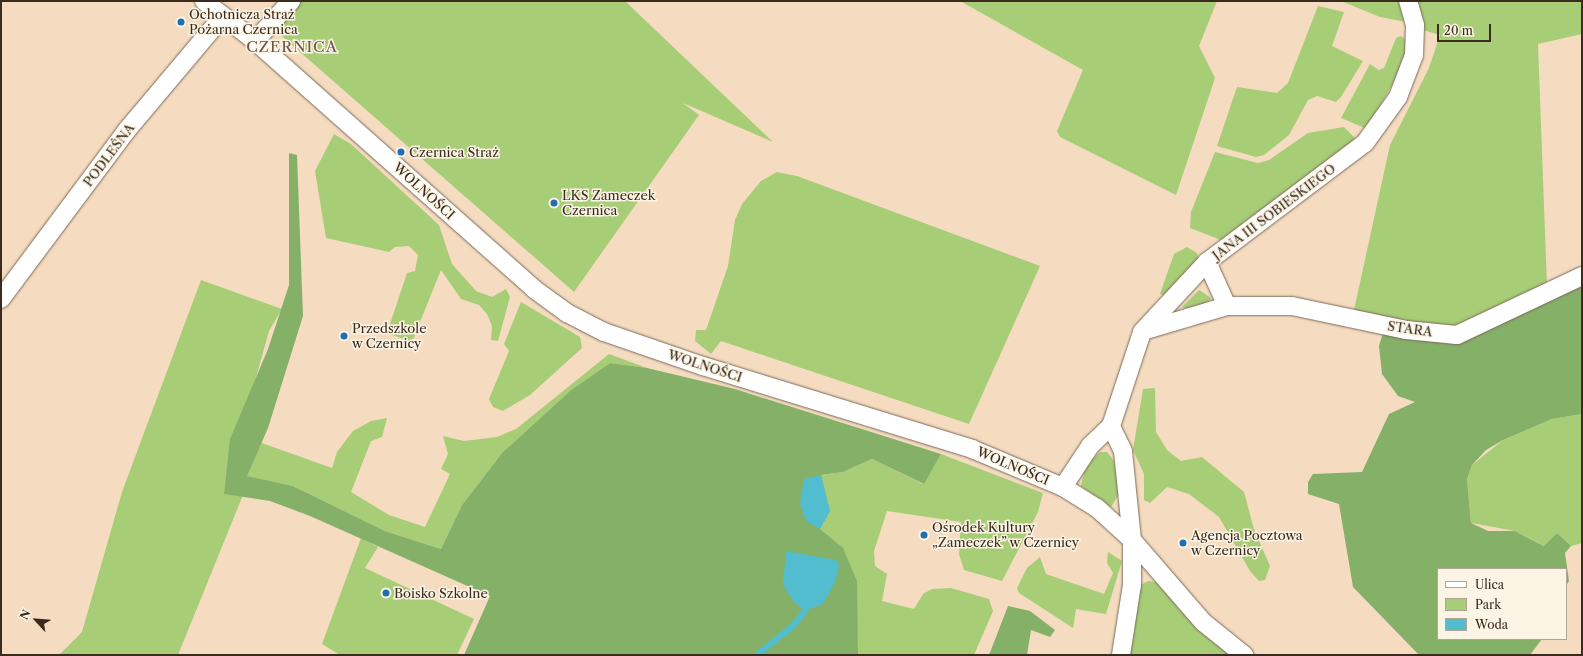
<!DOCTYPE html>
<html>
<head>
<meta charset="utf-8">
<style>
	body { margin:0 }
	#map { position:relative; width:1583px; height:656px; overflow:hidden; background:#f5dcc0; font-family:"Libre Caslon Text",serif }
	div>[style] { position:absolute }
	.green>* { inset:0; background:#a7cd77 }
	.forest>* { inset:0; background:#85b068 }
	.water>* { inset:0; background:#52bdce }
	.stream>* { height:5.5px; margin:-2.75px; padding:0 2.75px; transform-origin:2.75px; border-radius:2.75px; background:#52bdce }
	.roads { filter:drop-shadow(0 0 1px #7c6857) drop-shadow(0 0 1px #7c6857) }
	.minor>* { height:18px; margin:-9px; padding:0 9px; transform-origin:9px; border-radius:9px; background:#fff }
	.dots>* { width:11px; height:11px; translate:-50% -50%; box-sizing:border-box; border:2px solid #fcf5e5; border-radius:50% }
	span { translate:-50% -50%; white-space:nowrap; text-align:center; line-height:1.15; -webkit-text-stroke:3px #fcf5e5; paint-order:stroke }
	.poi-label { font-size:13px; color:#3b2a1e }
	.left { translate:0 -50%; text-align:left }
	.street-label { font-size:13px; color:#3b2a1e }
	.quarter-label { font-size:15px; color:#71544c; letter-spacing:1px }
	.frame { position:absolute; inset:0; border:2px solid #3b2a1e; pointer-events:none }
	.legend { position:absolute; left:1437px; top:568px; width:130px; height:72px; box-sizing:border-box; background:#fcf5e5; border:1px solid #afa495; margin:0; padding:5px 7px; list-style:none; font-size:12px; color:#3b2a1e }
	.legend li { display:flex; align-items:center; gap:8px; height:20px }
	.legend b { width:20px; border:1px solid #afa495 }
	.north { position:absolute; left:16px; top:600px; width:40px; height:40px; -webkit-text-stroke:3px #fcf5e5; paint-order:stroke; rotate:296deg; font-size:11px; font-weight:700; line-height:16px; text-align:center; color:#3b2a1e }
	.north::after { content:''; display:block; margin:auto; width:14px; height:18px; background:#3b2a1e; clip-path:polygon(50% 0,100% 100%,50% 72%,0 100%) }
	.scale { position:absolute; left:1437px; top:24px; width:54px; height:18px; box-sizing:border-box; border:2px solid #3b2a1e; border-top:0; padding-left:5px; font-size:12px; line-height:14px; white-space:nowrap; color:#3b2a1e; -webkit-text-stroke:3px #fcf5e5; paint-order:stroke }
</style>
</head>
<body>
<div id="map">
	<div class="green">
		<div style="clip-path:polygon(302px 1px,625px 1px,773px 142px,683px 103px,699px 115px,574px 292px,275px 30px)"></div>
		<div style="clip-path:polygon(960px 1px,1217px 1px,1199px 46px,1215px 78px,1176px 195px,1060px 137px,1057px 131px,1083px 70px)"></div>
		<div style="clip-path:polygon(1341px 1px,1401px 1px,1406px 22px,1380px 17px)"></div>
		<div style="clip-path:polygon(1415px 1px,1582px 1px,1582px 34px,1538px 44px,1547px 286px,1458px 328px,1426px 325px,1354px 310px,1390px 145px,1429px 68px,1440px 35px,1423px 30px)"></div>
		<div style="clip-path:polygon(1318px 6px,1344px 12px,1332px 46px,1363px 61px,1341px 97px,1336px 102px,1317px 96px,1308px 100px,1289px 135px,1264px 155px,1256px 157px,1217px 146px,1237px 87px,1277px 93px,1288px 83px)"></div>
		<div style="clip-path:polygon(1401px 36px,1407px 41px,1404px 64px,1367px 129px,1341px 118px,1370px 64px,1379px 70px,1384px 68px,1396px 38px)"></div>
		<div style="clip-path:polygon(1344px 127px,1355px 138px,1335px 160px,1221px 240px,1190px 228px,1191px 212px,1215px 152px,1258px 163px,1269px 160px,1308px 133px)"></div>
		<div style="clip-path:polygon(334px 134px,351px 144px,439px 225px,452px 264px,476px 291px,492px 297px,506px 289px,510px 297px,498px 341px,491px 340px,492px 326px,487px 314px,479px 305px,461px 299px,441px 270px,412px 342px,387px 333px,407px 273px,415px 271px,418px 255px,409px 246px,395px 247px,389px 252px,326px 238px,315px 171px)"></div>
		<div style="clip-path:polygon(777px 172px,797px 176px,1040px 266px,969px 424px,721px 341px,711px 354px,695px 341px,696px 330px,706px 330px,728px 266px,735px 220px,742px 204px,761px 181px)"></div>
		<div style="clip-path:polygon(1187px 247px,1197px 253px,1198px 260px,1167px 297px,1160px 294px,1174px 254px)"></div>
		<div style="clip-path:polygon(201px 280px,282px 309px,269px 331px,224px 493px,243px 495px,178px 655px,59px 655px,82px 632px,122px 492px)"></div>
		<div style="clip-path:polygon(1199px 290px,1211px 298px,1206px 305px,1190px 309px,1182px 307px)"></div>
		<div style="clip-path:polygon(521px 302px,580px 337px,582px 348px,530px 395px,503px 411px,493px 407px,489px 399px,509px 351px,504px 344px)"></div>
		<div style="clip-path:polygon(609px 354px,647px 368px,610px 363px,571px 390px,502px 453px,462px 505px,441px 549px,385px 531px,293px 486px,246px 476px,259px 442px,332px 468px,337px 452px,353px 431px,371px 421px,387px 418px,382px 437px,371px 441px,351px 492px,389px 515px,425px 527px,450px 474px,441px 469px,448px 454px,443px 436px,464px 441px,497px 437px,516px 429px)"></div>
		<div style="clip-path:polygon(1155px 388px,1156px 432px,1167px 450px,1181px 461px,1202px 457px,1244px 492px,1254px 529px,1270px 566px,1265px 580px,1259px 581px,1250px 571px,1219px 517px,1189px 494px,1167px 487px,1150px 503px,1144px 500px,1144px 474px,1133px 450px,1143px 389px)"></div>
		<div style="clip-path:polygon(1582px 414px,1582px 543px,1571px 546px,1557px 533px,1545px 546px,1515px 531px,1471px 523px,1467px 479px,1472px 465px,1503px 440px,1552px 419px)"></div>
		<div style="clip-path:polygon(1100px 452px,1107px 452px,1114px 461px,1119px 494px,1111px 507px,1081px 486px,1085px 466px)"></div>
		<div style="clip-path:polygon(941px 454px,1043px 493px,1038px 512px,1002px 581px,964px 570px,959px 554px,961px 522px,887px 511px,874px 551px,875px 566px,887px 574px,882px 601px,914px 609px,923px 594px,932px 589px,951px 588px,989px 599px,993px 611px,974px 655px,858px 655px,856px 607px,820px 529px,830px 511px,821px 475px,843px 472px,872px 459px,923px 484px)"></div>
		<div style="clip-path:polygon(361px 538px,378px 547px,365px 568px,474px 619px,457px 655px,340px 655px,322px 644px)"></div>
		<div style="clip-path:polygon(1108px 552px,1122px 561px,1106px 614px,1076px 609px,1073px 628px,1019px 593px,1017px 588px,1027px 568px,1040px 557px,1046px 574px,1104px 594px,1113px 573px,1107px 563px)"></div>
		<div style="clip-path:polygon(1148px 581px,1156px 582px,1195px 626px,1230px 655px,1125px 655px,1137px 587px)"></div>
	</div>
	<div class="forest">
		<div style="clip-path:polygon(289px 153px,297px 155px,303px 316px,268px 428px,247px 476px,293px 486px,385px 531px,441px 549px,462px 505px,502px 453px,571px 390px,610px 363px,647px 368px,735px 389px,941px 454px,924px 484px,872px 459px,843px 472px,821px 475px,830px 511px,820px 529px,843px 548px,857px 581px,858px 655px,464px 655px,490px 596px,310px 516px,270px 501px,224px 494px,230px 439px,268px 349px,289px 285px)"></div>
		<div style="clip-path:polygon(1582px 284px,1582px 414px,1552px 419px,1503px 440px,1486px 450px,1472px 465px,1467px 479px,1471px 523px,1488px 531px,1515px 531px,1544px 546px,1557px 533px,1571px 546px,1565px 553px,1569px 581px,1566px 586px,1566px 569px,1438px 569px,1438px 639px,1542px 639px,1530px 655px,1419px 655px,1353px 587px,1339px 504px,1308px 494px,1308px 482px,1313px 474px,1362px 472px,1389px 414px,1415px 402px,1398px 396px,1382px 374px,1379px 346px,1383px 333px,1456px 342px)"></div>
		<div style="clip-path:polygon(1008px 606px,1030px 611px,1055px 630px,1050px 637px,1031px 630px,1027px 655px,989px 655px)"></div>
	</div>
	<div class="water">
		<div style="clip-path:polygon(821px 475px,830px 511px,820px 529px,806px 521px,800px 503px,804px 479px)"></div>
		<div style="clip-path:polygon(786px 551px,835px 560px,839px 565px,835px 582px,823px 604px,805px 611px,794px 602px,783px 585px)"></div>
	</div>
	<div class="stream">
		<div style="left:757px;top:655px;width:48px;rotate:-39deg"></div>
		<div style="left:794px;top:625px;width:18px;rotate:-52deg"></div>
	</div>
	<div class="roads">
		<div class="minor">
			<div style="left:204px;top:1px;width:65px;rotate:38.1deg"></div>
			<div style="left:255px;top:41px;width:373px;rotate:41.6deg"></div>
			<div style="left:534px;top:289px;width:41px;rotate:36deg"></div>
			<div style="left:567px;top:313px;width:42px;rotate:27.2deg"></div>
			<div style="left:604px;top:332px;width:105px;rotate:19deg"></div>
			<div style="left:703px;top:366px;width:282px;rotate:17.1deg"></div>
			<div style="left:972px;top:449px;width:99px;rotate:22.7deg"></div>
			<div style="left:1063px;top:487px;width:40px;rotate:32deg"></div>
			<div style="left:1097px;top:508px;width:47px;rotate:42.4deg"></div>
			<div style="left:1132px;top:540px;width:108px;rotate:49.1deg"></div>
			<div style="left:1203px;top:622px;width:53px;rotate:38.8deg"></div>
			<div style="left:255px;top:41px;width:54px;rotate:-48deg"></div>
			<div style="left:1207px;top:262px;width:48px;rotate:65.6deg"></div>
			<div style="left:1227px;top:306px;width:65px"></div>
			<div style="left:1292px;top:306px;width:116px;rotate:11.9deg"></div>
			<div style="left:1406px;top:330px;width:51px;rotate:5.6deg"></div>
			<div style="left:1457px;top:335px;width:138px;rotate:-25.3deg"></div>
			<div style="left:1px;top:299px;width:211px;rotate:-53.3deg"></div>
			<div style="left:127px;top:130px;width:149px;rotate:-49.9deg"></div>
			<div style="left:1143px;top:331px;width:88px;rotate:-16.6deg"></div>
			<div style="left:1063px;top:487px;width:49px;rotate:-56.6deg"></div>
			<div style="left:1090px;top:446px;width:29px;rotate:-44deg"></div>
			<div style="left:1121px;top:655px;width:71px;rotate:-81.1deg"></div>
			<div style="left:1132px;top:585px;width:45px;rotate:-90deg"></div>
			<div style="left:1132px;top:540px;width:89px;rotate:-95.8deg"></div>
			<div style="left:1123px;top:451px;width:28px;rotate:-116deg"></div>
			<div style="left:1111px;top:426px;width:99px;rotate:-71.7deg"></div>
			<div style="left:1142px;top:332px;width:96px;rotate:-47.1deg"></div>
			<div style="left:1207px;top:262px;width:198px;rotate:-37deg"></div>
			<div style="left:1365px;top:143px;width:57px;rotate:-54.3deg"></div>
			<div style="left:1398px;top:97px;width:45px;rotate:-69.1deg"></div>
			<div style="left:1414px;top:55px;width:30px;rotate:-88deg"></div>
			<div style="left:1415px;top:25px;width:25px;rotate:-106deg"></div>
		</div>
	</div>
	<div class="dots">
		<div style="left:181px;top:22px;background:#1f6fb2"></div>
		<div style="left:401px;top:152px;background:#1f6fb2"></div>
		<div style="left:554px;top:203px;background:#1f6fb2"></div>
		<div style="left:344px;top:336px;background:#1f6fb2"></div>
		<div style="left:924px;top:535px;background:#1f6fb2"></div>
		<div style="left:1183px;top:543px;background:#1f6fb2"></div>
		<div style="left:386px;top:593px;background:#1f6fb2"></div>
	</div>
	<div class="poi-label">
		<span class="left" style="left:189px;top:22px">Ochotnicza Straż<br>Pożarna Czernica</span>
		<span class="left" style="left:409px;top:152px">Czernica Straż</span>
		<span class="left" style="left:562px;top:203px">LKS Zameczek<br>Czernica</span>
		<span class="left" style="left:352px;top:336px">Przedszkole<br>w Czernicy</span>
		<span class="left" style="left:932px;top:535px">Ośrodek Kultury<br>„Zameczek” w Czernicy</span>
		<span class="left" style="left:1191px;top:543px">Agencja Pocztowa<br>w Czernicy</span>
		<span class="left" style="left:394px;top:593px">Boisko Szkolne</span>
	</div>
	<div class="street-label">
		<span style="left:109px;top:155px;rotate:-53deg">PODLEŚNA</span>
		<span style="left:424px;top:191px;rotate:42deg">WOLNOŚCI</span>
		<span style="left:1274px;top:212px;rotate:-37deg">JANA III SOBIESKIEGO</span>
		<span style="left:1410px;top:329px;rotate:8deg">STARA</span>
		<span style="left:705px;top:366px;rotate:18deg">WOLNOŚCI</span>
		<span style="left:1013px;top:466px;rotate:23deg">WOLNOŚCI</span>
	</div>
	<div class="quarter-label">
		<span style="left:292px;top:47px">CZERNICA</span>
	</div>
	<div class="frame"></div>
	<ul class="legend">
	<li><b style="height:5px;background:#fff"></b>Ulica</li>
	<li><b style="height:11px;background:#a7cd77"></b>Park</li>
	<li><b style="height:11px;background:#52bdce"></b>Woda</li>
	</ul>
	<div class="north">N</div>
	<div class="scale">20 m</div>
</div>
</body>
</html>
